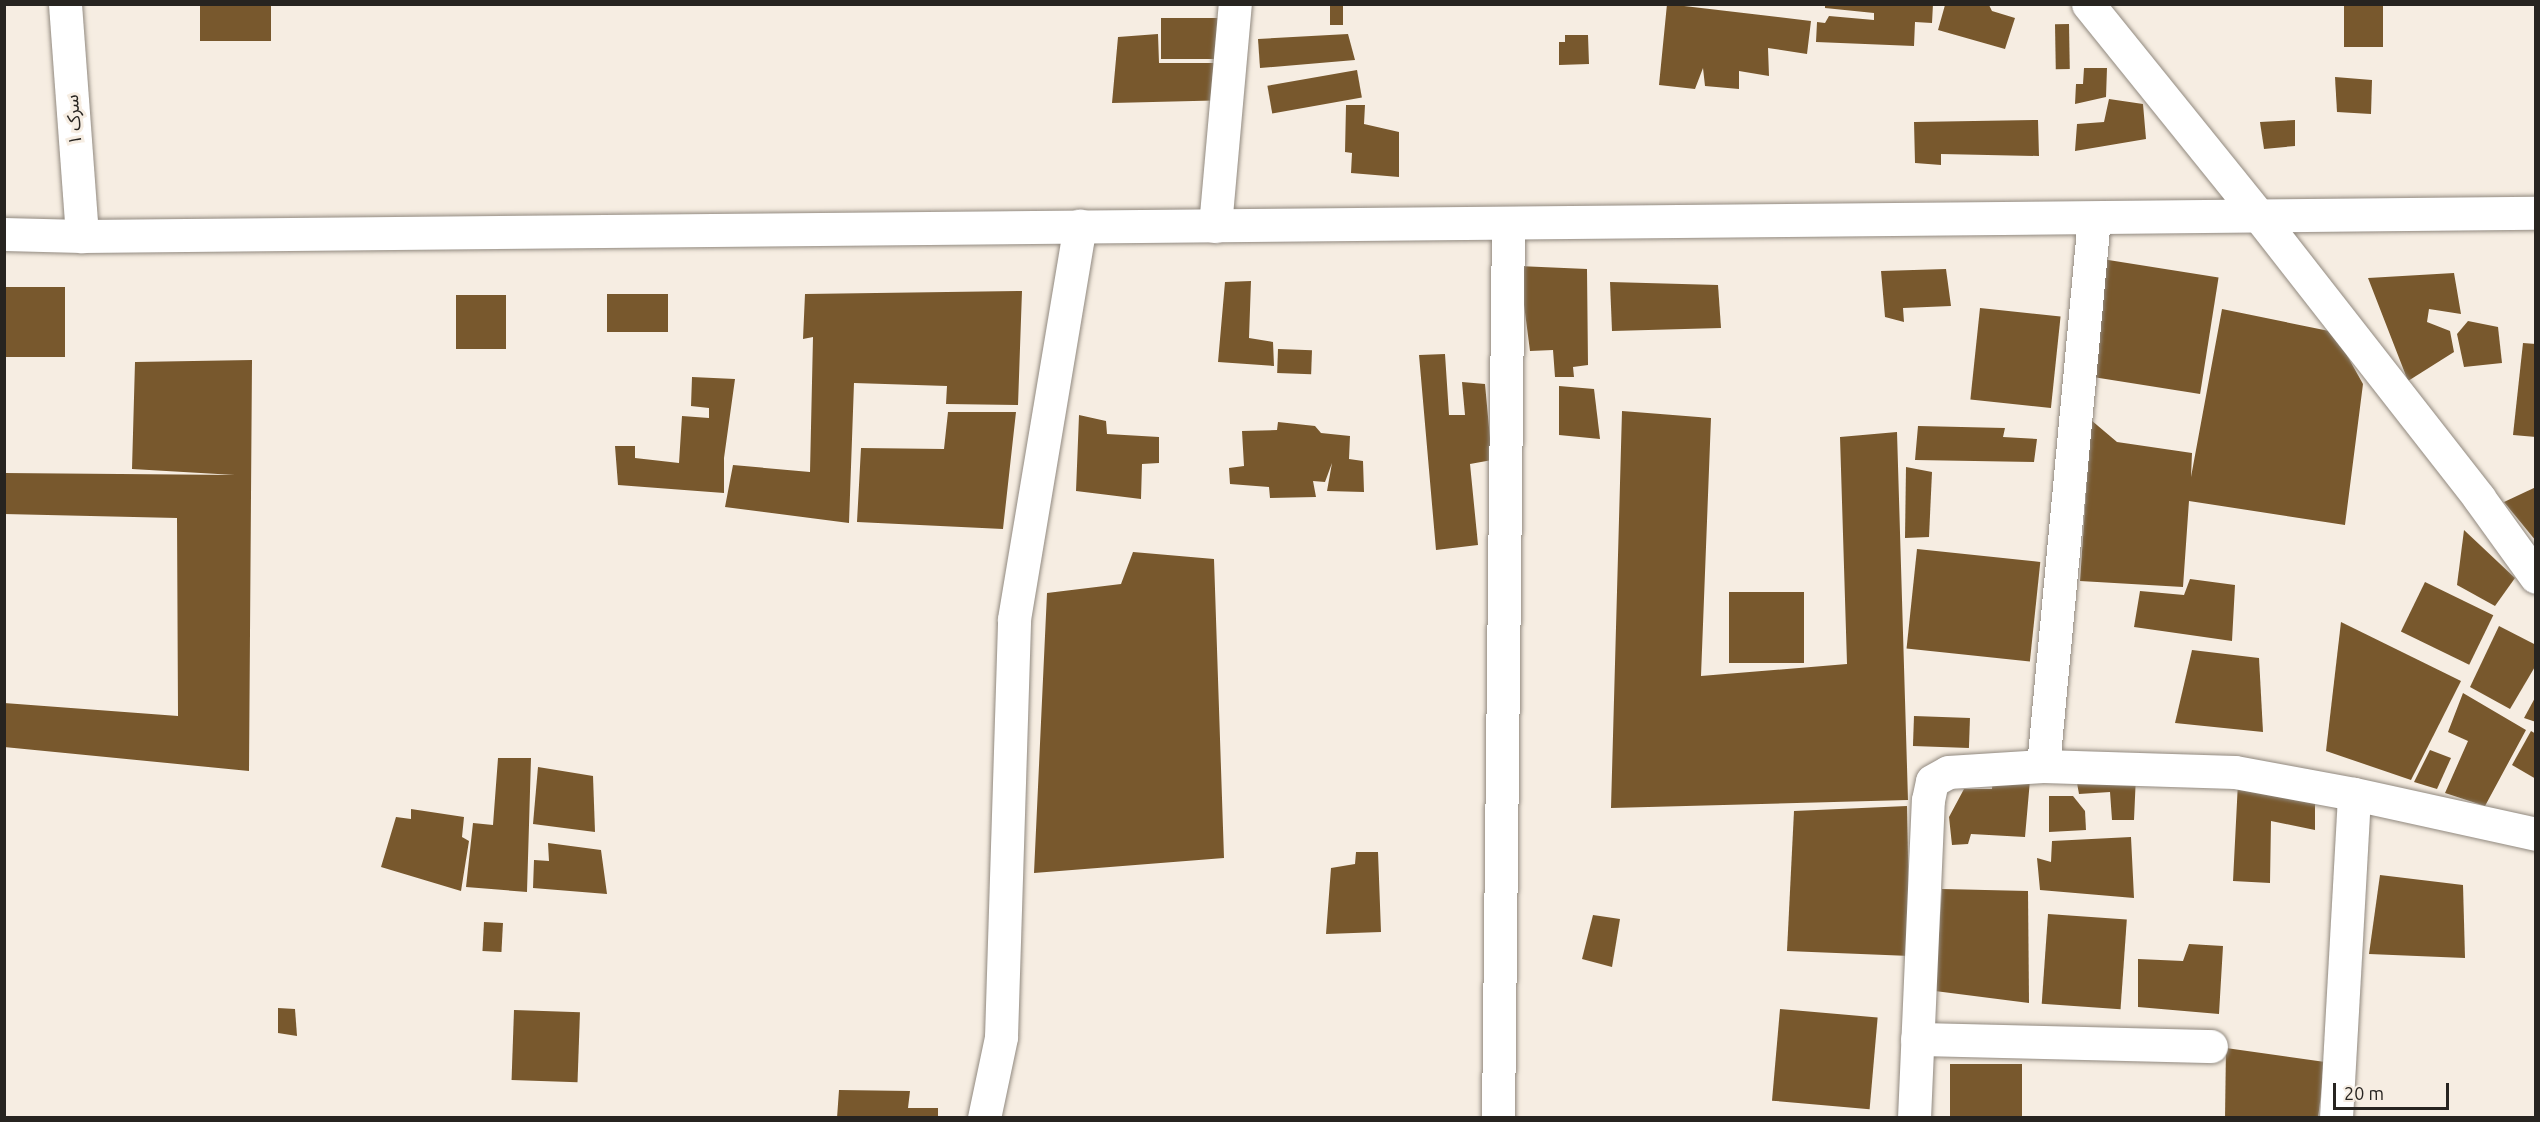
<!DOCTYPE html>
<html>
<head>
<meta charset="utf-8">
<style>
	body { margin:0 }
	#map { position:relative; width:2540px; height:1122px; overflow:hidden; background:#f6ede2; font-family:Ubuntu,"Noto Sans Arabic",sans-serif }
	div>[style] { position:absolute }
	.building>* { inset:0; background:#78582d; transform-origin:0 0 }
	.roads { filter:drop-shadow(0 0 2px #91897f) drop-shadow(0 0 2px #91897f) }
	.minor>* { height:33px; margin:-16.5px; padding:0 16.5px; transform-origin:16.5px; border-radius:16.5px; background:#fff }
	.major>* { height:33px; margin:-16.5px; padding:0 16.5px; transform-origin:16.5px; border-radius:16.5px; background:#fff }
	span { translate:-50% -50%; white-space:nowrap; text-align:center; line-height:1.15; -webkit-text-stroke:6px #f6ede2; paint-order:stroke }
	.street-label { font-size:18px; color:#272420 }
	.frame { position:absolute; inset:0; border:6px solid #272420; pointer-events:none }
	.scale { position:absolute; left:2333px; top:1083px; width:116px; height:27px; box-sizing:border-box; border:3px solid #272420; border-top:0; padding-left:8px; font-size:18px; line-height:21px; white-space:nowrap; color:#272420; -webkit-text-stroke:4px #f6ede2; paint-order:stroke }
</style>
</head>
<body>
<div id="map">
	<div class="building">
		<div style="left:200px;top:4px;width:71px;height:37px"></div>
		<div style="left:1330px;top:4px;width:13px;height:21px"></div>
		<div style="clip-path:polygon(1667px 4px,1811px 21px,1807px 54px,1768px 48px,1769px 76px,1739px 71px,1739px 89px,1705px 86px,1703px 68px,1695px 89px,1659px 85px)"></div>
		<div style="clip-path:polygon(1825px 4px,1933px 4px,1932px 23px,1915px 22px,1914px 46px,1816px 42px,1817px 22px,1825px 23px,1829px 16px,1874px 20px,1874px 13px,1825px 8px)"></div>
		<div style="left:2344px;top:4px;width:39px;height:43px"></div>
		<div style="clip-path:polygon(1945px 5px,1989px 5px,1992px 11px,2015px 18px,2005px 49px,1938px 30px)"></div>
		<div style="left:1161px;top:18px;width:70px;height:41px"></div>
		<div style="left:2069px;top:24px;width:45px;height:14px;rotate:89deg"></div>
		<div style="clip-path:polygon(1158px 34px,1159px 63px,1227px 63px,1234px 100px,1112px 103px,1118px 37px)"></div>
		<div style="clip-path:polygon(1348px 34px,1355px 60px,1260px 68px,1258px 39px)"></div>
		<div style="clip-path:polygon(1565px 35px,1588px 35px,1589px 64px,1559px 65px,1559px 42px,1565px 42px)"></div>
		<div style="clip-path:polygon(2084px 68px,2107px 68px,2106px 97px,2075px 104px,2076px 84px,2083px 84px)"></div>
		<div style="left:1357px;top:70px;width:28px;height:91px;rotate:80deg"></div>
		<div style="clip-path:polygon(2335px 77px,2372px 80px,2371px 114px,2337px 112px)"></div>
		<div style="clip-path:polygon(2109px 99px,2143px 104px,2146px 139px,2075px 151px,2077px 124px,2104px 122px)"></div>
		<div style="clip-path:polygon(1346px 105px,1365px 105px,1364px 124px,1399px 132px,1399px 177px,1351px 173px,1352px 153px,1345px 152px)"></div>
		<div style="clip-path:polygon(2038px 120px,2039px 156px,1941px 154px,1941px 165px,1915px 163px,1914px 122px)"></div>
		<div style="clip-path:polygon(2295px 120px,2295px 146px,2264px 149px,2260px 122px)"></div>
		<div style="left:2102px;top:259px;width:118px;height:118px;rotate:9deg"></div>
		<div style="clip-path:polygon(1519px 266px,1587px 269px,1588px 365px,1573px 367px,1574px 377px,1555px 377px,1553px 350px,1530px 351px)"></div>
		<div style="clip-path:polygon(1946px 269px,1951px 306px,1903px 308px,1904px 322px,1885px 317px,1881px 271px)"></div>
		<div style="clip-path:polygon(2454px 273px,2461px 314px,2429px 309px,2427px 322px,2450px 331px,2454px 352px,2408px 381px,2368px 278px)"></div>
		<div style="clip-path:polygon(1251px 281px,1249px 338px,1273px 342px,1274px 366px,1218px 362px,1225px 282px)"></div>
		<div style="clip-path:polygon(1610px 282px,1718px 285px,1721px 328px,1612px 331px)"></div>
		<div style="left:65px;top:287px;width:70px;height:61px;rotate:90deg"></div>
		<div style="clip-path:polygon(1022px 291px,1018px 405px,946px 404px,947px 386px,854px 383px,849px 523px,725px 507px,733px 465px,810px 472px,813px 337px,803px 339px,805px 294px)"></div>
		<div style="left:607px;top:294px;width:61px;height:38px"></div>
		<div style="left:456px;top:295px;width:50px;height:54px"></div>
		<div style="left:1980px;top:308px;width:81px;height:92px;rotate:6deg"></div>
		<div style="clip-path:polygon(2222px 309px,2334px 332px,2363px 384px,2345px 525px,2189px 501px,2183px 587px,2080px 581px,2091px 420px,2117px 442px,2192px 453px,2191px 477px)"></div>
		<div style="clip-path:polygon(2468px 321px,2498px 327px,2502px 363px,2464px 367px,2457px 334px)"></div>
		<div style="clip-path:polygon(2523px 343px,2536px 344px,2536px 437px,2513px 435px)"></div>
		<div style="left:1278px;top:349px;width:34px;height:24px;rotate:2deg"></div>
		<div style="clip-path:polygon(1445px 354px,1449px 415px,1465px 415px,1462px 382px,1485px 384px,1492px 460px,1470px 464px,1478px 545px,1436px 550px,1419px 355px)"></div>
		<div style="clip-path:polygon(252px 360px,249px 771px,4px 747px,4px 703px,178px 716px,177px 518px,4px 514px,4px 473px,235px 475px,132px 469px,135px 362px)"></div>
		<div style="clip-path:polygon(692px 377px,735px 379px,724px 458px,724px 493px,618px 485px,615px 446px,635px 446px,635px 458px,679px 463px,682px 416px,709px 418px,709px 408px,691px 406px)"></div>
		<div style="clip-path:polygon(1559px 386px,1594px 389px,1600px 439px,1559px 435px)"></div>
		<div style="clip-path:polygon(1622px 411px,1711px 418px,1701px 676px,1847px 664px,1840px 437px,1897px 432px,1908px 800px,1611px 808px)"></div>
		<div style="clip-path:polygon(948px 412px,1016px 412px,1003px 529px,857px 522px,861px 448px,944px 449px)"></div>
		<div style="clip-path:polygon(1079px 415px,1106px 421px,1107px 434px,1159px 437px,1159px 463px,1142px 464px,1141px 499px,1076px 491px)"></div>
		<div style="clip-path:polygon(1278px 422px,1315px 426px,1321px 433px,1350px 436px,1349px 459px,1363px 461px,1364px 492px,1327px 491px,1332px 463px,1325px 482px,1313px 481px,1316px 497px,1270px 498px,1269px 487px,1230px 484px,1229px 468px,1244px 466px,1242px 431px,1277px 430px)"></div>
		<div style="clip-path:polygon(1918px 426px,2005px 428px,2003px 437px,2037px 439px,2034px 462px,1915px 460px)"></div>
		<div style="clip-path:polygon(1906px 467px,1932px 472px,1929px 537px,1905px 538px)"></div>
		<div style="clip-path:polygon(2536px 487px,2536px 541px,2504px 502px)"></div>
		<div style="clip-path:polygon(2464px 530px,2515px 578px,2495px 606px,2457px 585px)"></div>
		<div style="left:1917px;top:549px;width:124px;height:100px;rotate:6deg"></div>
		<div style="clip-path:polygon(1133px 552px,1214px 559px,1224px 858px,1034px 873px,1047px 593px,1121px 584px)"></div>
		<div style="clip-path:polygon(2190px 579px,2235px 585px,2232px 641px,2134px 627px,2140px 591px,2184px 595px)"></div>
		<div style="left:2425px;top:582px;width:76px;height:55px;rotate:26deg"></div>
		<div style="left:1729px;top:592px;width:75px;height:71px"></div>
		<div style="clip-path:polygon(2341px 622px,2461px 681px,2411px 780px,2326px 751px)"></div>
		<div style="clip-path:polygon(2499px 626px,2536px 645px,2536px 665px,2510px 709px,2470px 687px)"></div>
		<div style="clip-path:polygon(2192px 650px,2259px 658px,2263px 732px,2175px 723px)"></div>
		<div style="clip-path:polygon(2463px 693px,2526px 730px,2485px 806px,2445px 793px,2468px 741px,2448px 732px)"></div>
		<div style="clip-path:polygon(2536px 696px,2536px 722px,2524px 718px)"></div>
		<div style="left:1914px;top:716px;width:56px;height:30px;rotate:2deg"></div>
		<div style="clip-path:polygon(2531px 731px,2536px 734px,2536px 779px,2512px 765px)"></div>
		<div style="clip-path:polygon(2430px 750px,2451px 758px,2437px 789px,2414px 782px)"></div>
		<div style="clip-path:polygon(498px 758px,531px 758px,527px 892px,466px 887px,473px 823px,493px 825px)"></div>
		<div style="clip-path:polygon(538px 767px,593px 776px,595px 832px,533px 824px)"></div>
		<div style="clip-path:polygon(2136px 775px,2134px 820px,2112px 820px,2110px 792px,2079px 794px,2077px 783px)"></div>
		<div style="clip-path:polygon(1993px 778px,2030px 780px,2025px 837px,1971px 834px,1968px 844px,1952px 845px,1949px 817px,1964px 789px,1992px 789px)"></div>
		<div style="clip-path:polygon(2238px 782px,2315px 796px,2315px 830px,2271px 821px,2270px 883px,2233px 881px)"></div>
		<div style="clip-path:polygon(2049px 796px,2073px 796px,2085px 811px,2086px 830px,2049px 832px)"></div>
		<div style="clip-path:polygon(1907px 806px,1910px 956px,1787px 951px,1794px 811px)"></div>
		<div style="clip-path:polygon(411px 809px,464px 817px,462px 837px,469px 841px,461px 891px,381px 867px,396px 817px,411px 819px)"></div>
		<div style="clip-path:polygon(2131px 837px,2134px 898px,2040px 890px,2037px 858px,2051px 862px,2052px 841px)"></div>
		<div style="clip-path:polygon(548px 843px,601px 850px,607px 894px,533px 888px,534px 860px,549px 861px)"></div>
		<div style="clip-path:polygon(1356px 852px,1378px 852px,1381px 932px,1326px 934px,1331px 868px,1355px 864px)"></div>
		<div style="clip-path:polygon(2380px 875px,2463px 885px,2465px 958px,2369px 954px)"></div>
		<div style="clip-path:polygon(1942px 889px,2028px 891px,2029px 1003px,1935px 991px)"></div>
		<div style="left:2048px;top:914px;width:79px;height:90px;rotate:4deg"></div>
		<div style="clip-path:polygon(1593px 915px,1620px 919px,1612px 967px,1582px 959px)"></div>
		<div style="left:484px;top:922px;width:19px;height:29px;rotate:3deg"></div>
		<div style="clip-path:polygon(2189px 944px,2223px 946px,2219px 1014px,2138px 1007px,2138px 959px,2183px 961px)"></div>
		<div style="clip-path:polygon(278px 1008px,295px 1009px,297px 1036px,278px 1033px)"></div>
		<div style="left:1780px;top:1009px;width:98px;height:92px;rotate:5deg"></div>
		<div style="left:514px;top:1010px;width:66px;height:70px;rotate:2deg"></div>
		<div style="clip-path:polygon(2226px 1048px,2325px 1062px,2318px 1118px,2225px 1118px)"></div>
		<div style="left:1950px;top:1064px;width:72px;height:54px"></div>
		<div style="clip-path:polygon(839px 1090px,910px 1091px,908px 1108px,938px 1108px,938px 1118px,837px 1118px)"></div>
	</div>
	<div class="roads">
		<div class="minor">
			<div style="left:65px;top:4px;width:233px;rotate:85.8deg"></div>
			<div style="left:2088px;top:4px;width:272px;rotate:51.1deg"></div>
			<div style="left:2259px;top:216px;width:358px;rotate:52deg"></div>
			<div style="left:2479px;top:498px;width:97px;rotate:54.2deg"></div>
			<div style="left:1215px;top:226px;width:223px;rotate:-84.9deg"></div>
			<div style="left:2043px;top:766px;width:550px;rotate:-84.68deg"></div>
			<div style="left:1917px;top:1039px;width:294px;rotate:1.4deg"></div>
			<div style="left:984px;top:1118px;width:83px;rotate:-78.1deg"></div>
			<div style="left:1001px;top:1037px;width:418px;rotate:-88.2deg"></div>
			<div style="left:1014px;top:619px;width:399px;rotate:-80.5deg"></div>
			<div style="left:1498px;top:1118px;width:895px;rotate:-89.36deg"></div>
			<div style="left:1914px;top:1118px;width:318px;rotate:-87.5deg"></div>
			<div style="left:1928px;top:800px;width:19px;rotate:-78deg"></div>
			<div style="left:1932px;top:781px;width:18px;rotate:-29deg"></div>
			<div style="left:1948px;top:772px;width:95px;rotate:-3.6deg"></div>
			<div style="left:2043px;top:766px;width:192px;rotate:1.8deg"></div>
			<div style="left:2235px;top:772px;width:121px;rotate:10.5deg"></div>
			<div style="left:2354px;top:794px;width:186px;rotate:12.4deg"></div>
			<div style="left:2336px;top:1118px;width:324px;rotate:-86.8deg"></div>
		</div>
		<div class="major">
			<div style="left:4px;top:234px;width:78px;rotate:1.5deg"></div>
			<div style="left:82px;top:236px;width:2454px;rotate:-0.54deg"></div>
		</div>
	</div>
	<div class="street-label">
		<span style="left:73px;top:120px;rotate:-94deg">سرک ۱</span>
	</div>
	<div class="frame"></div>
	<div class="scale">20 m</div>
</div>
</body>
</html>
